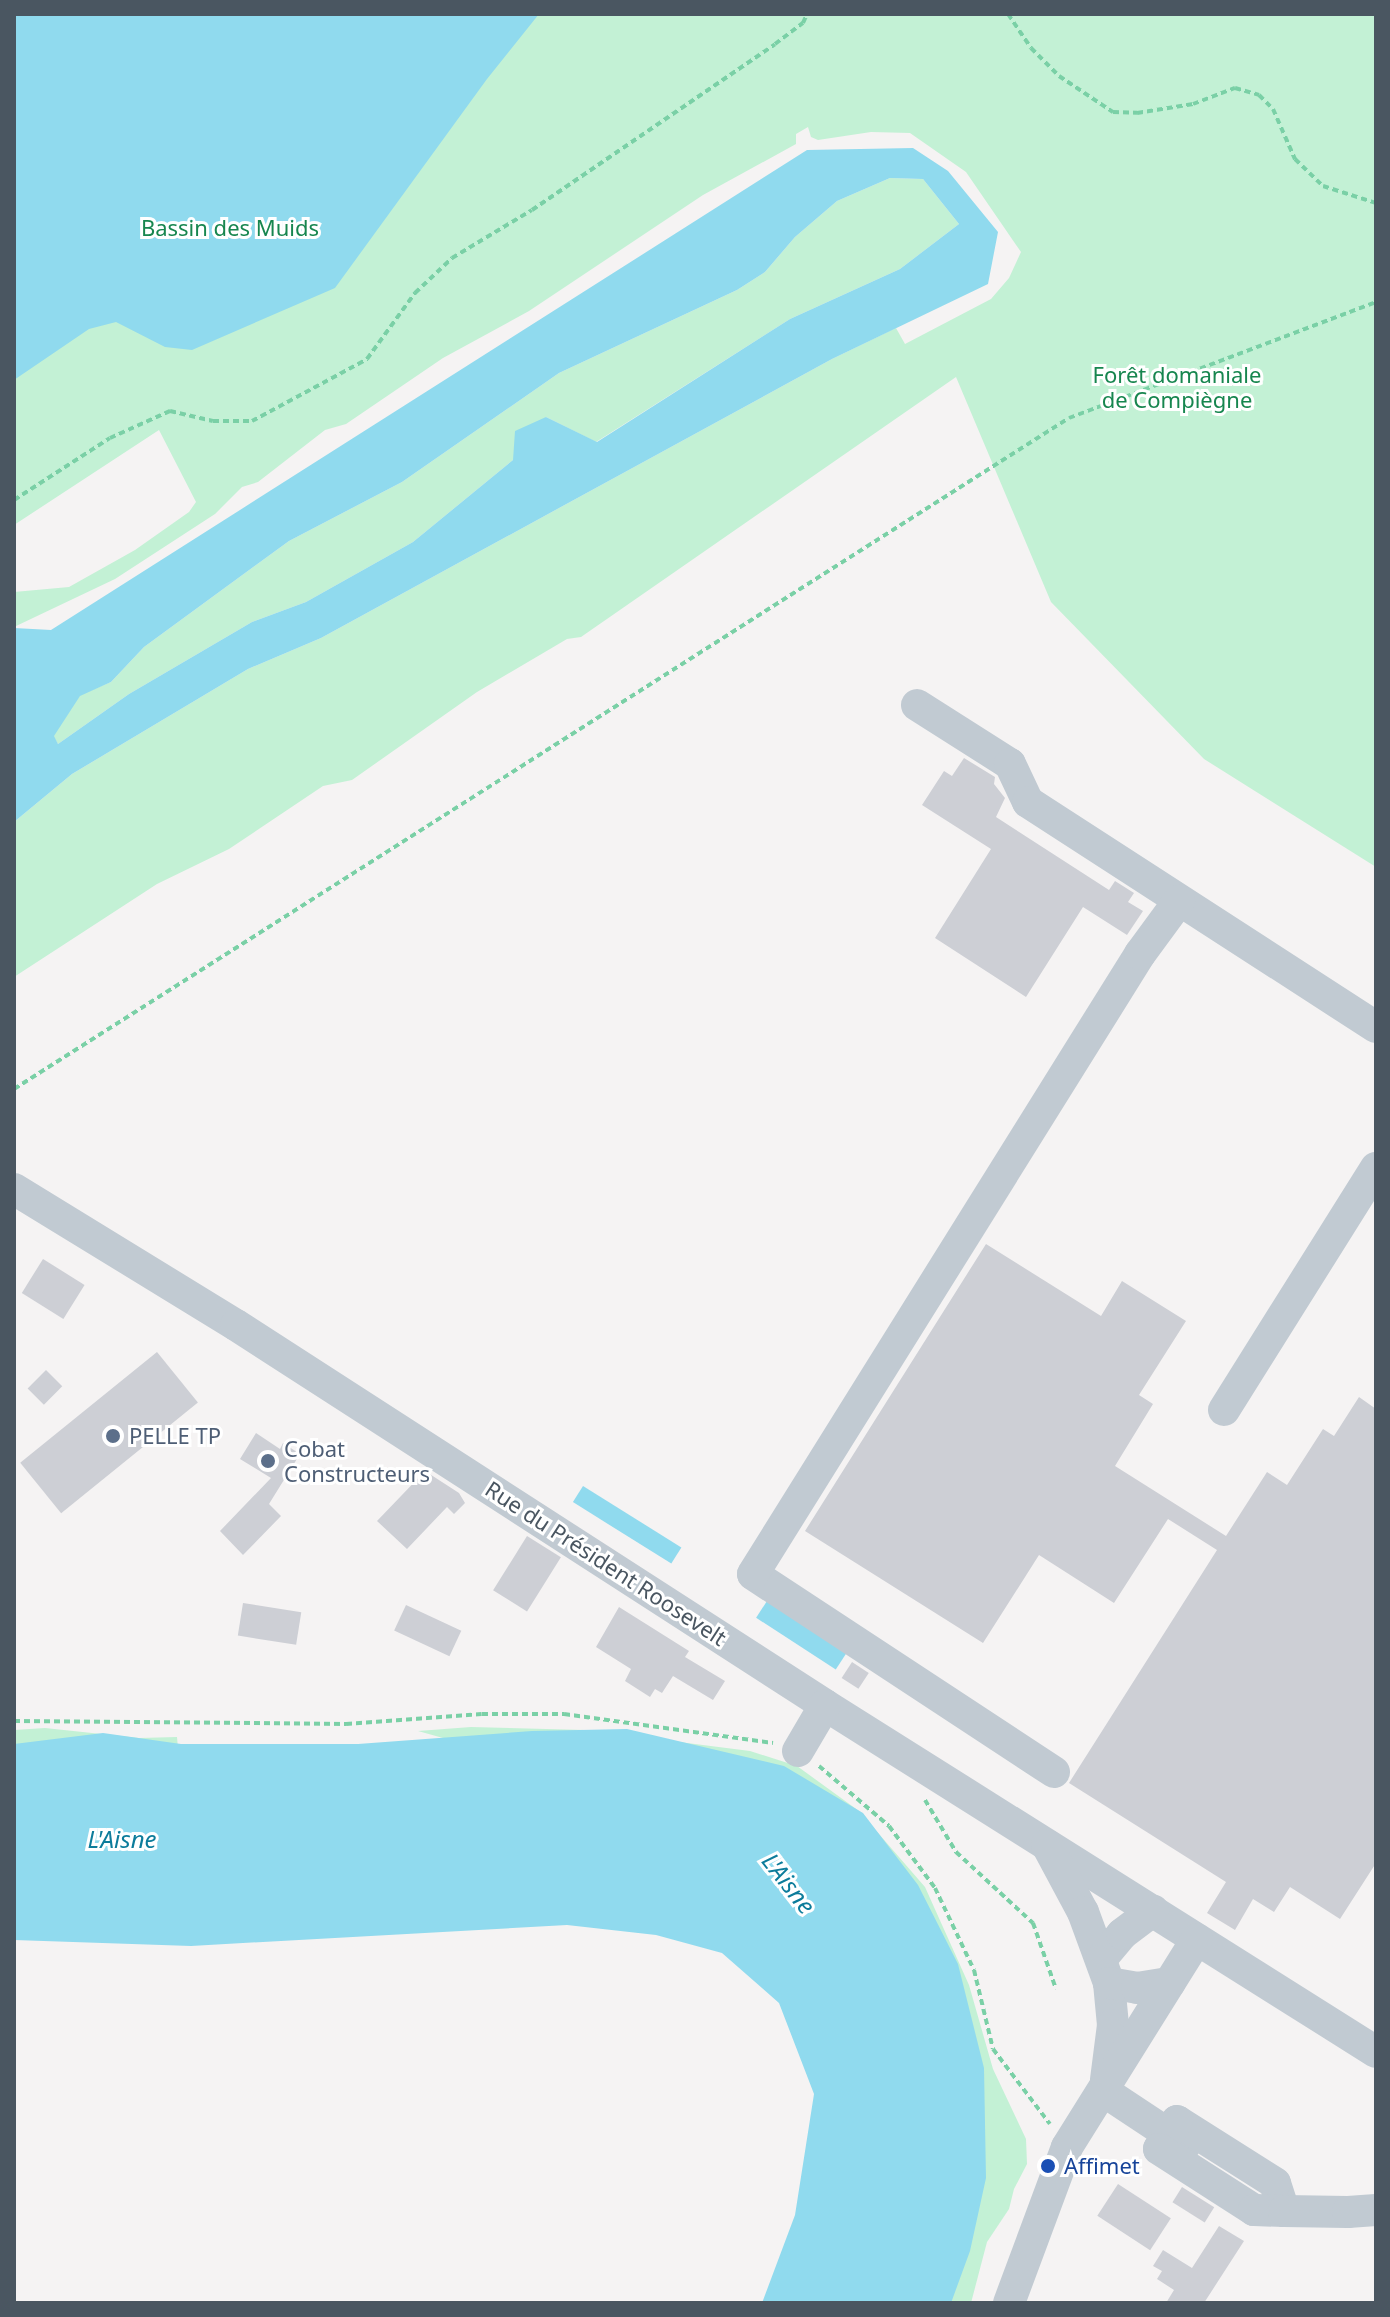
<!DOCTYPE html>
<html>
<head>
<meta charset="utf-8">
<style>
	body { margin:0 }
	#map { position:relative; width:1390px; height:2317px; overflow:hidden; background:#f5f3f3; font-family:"Noto Sans",sans-serif }
	div>[style] { position:absolute }
	.green>* { inset:0; background:#c3f1d5 }
	.water>* { inset:0; background:#90daee; transform-origin:0 0 }
	.building>* { inset:0; background:#cdcfd5; transform-origin:0 0 }
	.path>* { height:4px; margin-top:-2px; transform-origin:0; background:repeating-linear-gradient(90deg,#7ad0a6 0 6px,transparent 0 10px) }
	.minor>* { height:32px; margin:-16px; padding:0 16px; transform-origin:16px; border-radius:16px; background:#c1cad2 }
	.dots>* { width:22px; height:22px; translate:-50% -50%; box-sizing:border-box; border:4px solid #fff; border-radius:50% }
	span { translate:-50% -50%; white-space:nowrap; text-align:center; line-height:1.15; -webkit-text-stroke:6px #fff; paint-order:stroke }
	.park-label { font-size:22px; color:#17864f }
	.service-label { font-size:22px; color:#4e5e75 }
	.left { translate:0 -50%; text-align:left }
	.street-label { font-size:22px; color:#4a5661 }
	.transit-label { font-size:22px; color:#164399 }
	.water-label { font-size:24px; color:#0c7c9b; font-style:italic }
	.frame { position:absolute; inset:0; border:16px solid #4a5661; pointer-events:none }
</style>
</head>
<body>
<div id="map">
	<div class="green">
		<div style="clip-path:polygon(14px 14px,1376px 14px,1376px 867px,1204px 759px,1051px 602px,956px 377px,581px 637px,567px 639px,477px 692px,352px 780px,323px 786px,229px 849px,157px 884px,14px 977px,14px 822px,72px 774px,248px 669px,321px 638px,832px 359px,896px 328px,905px 344px,991px 299px,1009px 278px,1021px 252px,966px 172px,910px 133px,871px 132px,818px 140px,811px 137px,808px 127px,796px 134px,796px 144px,703px 195px,529px 311px,443px 358px,346px 424px,325px 430px,258px 482px,242px 487px,215px 514px,115px 579px,14px 627px,14px 592px,69px 587px,135px 550px,189px 512px,196px 502px,159px 430px,14px 525px)"></div>
		<div style="clip-path:polygon(890px 178px,923px 179px,959px 224px,900px 269px,790px 319px,596px 442px,546px 417px,513px 460px,413px 542px,306px 602px,252px 622px,129px 694px,58px 744px,53px 736px,80px 695px,111px 682px,144px 647px,289px 541px,402px 482px,559px 373px,737px 290px,765px 272px,795px 237px,837px 201px)"></div>
		<div style="clip-path:polygon(471px 1727px,585px 1730px,750px 1751px,797px 1766px,859px 1811px,925px 1887px,969px 1985px,993px 2069px,1026px 2139px,1027px 2164px,1014px 2189px,1009px 2209px,987px 2242px,971px 2303px,936px 2303px,971px 2203px,552px 1741px,443px 1738px,418px 1731px)"></div>
		<div style="clip-path:polygon(45px 1728px,139px 1738px,177px 1737px,178px 1748px,14px 1753px,14px 1730px)"></div>
	</div>
	<div class="water">
		<div style="clip-path:polygon(14px 14px,539px 14px,487px 79px,335px 288px,192px 350px,165px 347px,116px 322px,89px 329px,14px 380px)"></div>
		<div style="clip-path:polygon(evenodd,913px 148px,948px 171px,998px 232px,988px 284px,832px 359px,321px 638px,248px 669px,72px 774px,14px 822px,14px 628px,51px 630px,807px 150px,913px 148px,890px 178px,923px 179px,959px 224px,900px 269px,790px 319px,597px 442px,546px 417px,515px 431px,513px 460px,413px 542px,306px 602px,252px 622px,129px 694px,58px 744px,54px 736px,80px 696px,111px 682px,144px 647px,289px 541px,402px 482px,559px 373px,737px 290px,765px 272px,795px 237px,837px 201px,890px 178px)"></div>
		<div style="left:583px;top:1486px;width:116px;height:19px;rotate:32deg"></div>
		<div style="left:767px;top:1601px;width:95px;height:20px;rotate:33deg"></div>
		<div style="clip-path:polygon(627px 1729px,784px 1766px,863px 1813px,918px 1885px,958px 1964px,984px 2068px,986px 2178px,970px 2251px,951px 2303px,762px 2303px,795px 2215px,814px 2094px,779px 2003px,722px 1953px,656px 1935px,567px 1925px,191px 1946px,14px 1940px,14px 1744px,103px 1733px,181px 1744px,358px 1744px,532px 1731px)"></div>
	</div>
	<div class="building">
		<div style="clip-path:polygon(964px 758px,995px 777px,994px 784px,1005px 798px,996px 817px,1109px 890px,1115px 881px,1134px 893px,1128px 902px,1143px 911px,1127px 935px,1083px 907px,1026px 997px,935px 938px,991px 849px,922px 805px,944px 771px,952px 776px)"></div>
		<div style="clip-path:polygon(986px 1244px,1101px 1316px,1122px 1281px,1186px 1321px,1139px 1395px,1153px 1404px,1115px 1466px,1226px 1536px,1267px 1472px,1287px 1485px,1323px 1429px,1334px 1436px,1359px 1397px,1376px 1409px,1376px 1863px,1340px 1919px,1290px 1887px,1274px 1912px,1253px 1899px,1235px 1930px,1207px 1913px,1226px 1882px,1069px 1783px,1217px 1550px,1168px 1519px,1114px 1603px,1039px 1555px,983px 1643px,805px 1531px)"></div>
		<div style="left:43px;top:1259px;width:49px;height:40px;rotate:32deg"></div>
		<div style="left:157px;top:1352px;width:65px;height:176px;rotate:51deg"></div>
		<div style="left:46px;top:1370px;width:23px;height:26px;rotate:45deg"></div>
		<div style="clip-path:polygon(256px 1433px,280px 1449px,283px 1443px,300px 1454px,269px 1504px,281px 1516px,243px 1555px,220px 1531px,271px 1478px,240px 1459px)"></div>
		<div style="clip-path:polygon(425px 1471px,459px 1493px,465px 1503px,454px 1514px,447px 1507px,407px 1549px,377px 1521px)"></div>
		<div style="left:527px;top:1536px;width:40px;height:64px;rotate:32deg"></div>
		<div style="left:243px;top:1603px;width:59px;height:33px;rotate:9deg"></div>
		<div style="left:406px;top:1605px;width:61px;height:28px;rotate:25deg"></div>
		<div style="clip-path:polygon(619px 1607px,689px 1651px,685px 1657px,725px 1681px,713px 1700px,673px 1676px,662px 1693px,655px 1689px,650px 1697px,625px 1681px,631px 1669px,596px 1647px)"></div>
		<div style="left:852px;top:1662px;width:20px;height:19px;rotate:33deg"></div>
		<div style="left:1118px;top:2184px;width:63px;height:38px;rotate:33deg"></div>
		<div style="left:1182px;top:2187px;width:38px;height:18px;rotate:32deg"></div>
		<div style="clip-path:polygon(1219px 2226px,1244px 2241px,1204px 2303px,1166px 2303px,1174px 2290px,1157px 2279px,1162px 2271px,1153px 2266px,1163px 2250px,1192px 2268px)"></div>
	</div>
	<div class="path">
		<div style="left:1008px;top:14px;width:41px;rotate:55.9deg"></div>
		<div style="left:1031px;top:48px;width:40px;rotate:45deg"></div>
		<div style="left:1059px;top:76px;width:65px;rotate:33.7deg"></div>
		<div style="left:1113px;top:112px;width:24px;rotate:2deg"></div>
		<div style="left:1137px;top:113px;width:57px;rotate:-9.1deg"></div>
		<div style="left:1193px;top:104px;width:45px;rotate:-20.9deg"></div>
		<div style="left:1235px;top:88px;width:25px;rotate:16deg"></div>
		<div style="left:1259px;top:95px;width:20px;rotate:45deg"></div>
		<div style="left:1273px;top:109px;width:55px;rotate:66.3deg"></div>
		<div style="left:1295px;top:159px;width:39px;rotate:44deg"></div>
		<div style="left:1323px;top:186px;width:56px;rotate:17.8deg"></div>
		<div style="left:14px;top:500px;width:114px;rotate:-32.9deg"></div>
		<div style="left:110px;top:438px;width:66px;rotate:-24.2deg"></div>
		<div style="left:170px;top:411px;width:44px;rotate:13.1deg"></div>
		<div style="left:213px;top:421px;width:39px"></div>
		<div style="left:252px;top:421px;width:131px;rotate:-28.3deg"></div>
		<div style="left:367px;top:359px;width:82px;rotate:-54deg"></div>
		<div style="left:415px;top:293px;width:51px;rotate:-43.4deg"></div>
		<div style="left:452px;top:258px;width:93px;rotate:-31deg"></div>
		<div style="left:532px;top:210px;width:294px;rotate:-34.3deg"></div>
		<div style="left:775px;top:44px;width:35px;rotate:-37deg"></div>
		<div style="left:803px;top:23px;width:10px;rotate:-66deg"></div>
		<div style="left:14px;top:1089px;width:1250px;rotate:-32.46deg"></div>
		<div style="left:1069px;top:418px;width:328px;rotate:-20.7deg"></div>
		<div style="left:14px;top:1721px;width:332px;rotate:0.5deg"></div>
		<div style="left:346px;top:1724px;width:136px;rotate:-4.2deg"></div>
		<div style="left:482px;top:1714px;width:82px"></div>
		<div style="left:564px;top:1714px;width:211px;rotate:7.9deg"></div>
		<div style="left:819px;top:1766px;width:92px;rotate:40.6deg"></div>
		<div style="left:889px;top:1826px;width:77px;rotate:53.4deg"></div>
		<div style="left:935px;top:1888px;width:91px;rotate:64.6deg"></div>
		<div style="left:974px;top:1970px;width:81px;rotate:76.5deg"></div>
		<div style="left:993px;top:2049px;width:94px;rotate:52.8deg"></div>
		<div style="left:925px;top:1800px;width:61px;rotate:59.2deg"></div>
		<div style="left:956px;top:1852px;width:105px;rotate:42.7deg"></div>
		<div style="left:1033px;top:1923px;width:70px;rotate:70.8deg"></div>
	</div>
	<div class="minor">
		<div style="left:917px;top:705px;width:110px;rotate:32.4deg"></div>
		<div style="left:1010px;top:764px;width:42px;rotate:64.7deg"></div>
		<div style="left:1028px;top:802px;width:414px;rotate:32.9deg"></div>
		<div style="left:14px;top:1189px;width:260px;rotate:31.5deg"></div>
		<div style="left:236px;top:1325px;width:701px;rotate:32.83deg"></div>
		<div style="left:825px;top:1705px;width:651px;rotate:32.2deg"></div>
		<div style="left:1224px;top:1410px;width:286px;rotate:-57.9deg"></div>
		<div style="left:798px;top:1751px;width:53px;rotate:-59.6deg"></div>
		<div style="left:1054px;top:1772px;width:360px;rotate:-146.7deg"></div>
		<div style="left:753px;top:1574px;width:731px;rotate:-58.03deg"></div>
		<div style="left:1140px;top:954px;width:66px;rotate:-53.7deg"></div>
		<div style="left:1047px;top:1845px;width:76px;rotate:61.8deg"></div>
		<div style="left:1083px;top:1912px;width:76px;rotate:69.9deg"></div>
		<div style="left:1109px;top:1983px;width:42px;rotate:84.6deg"></div>
		<div style="left:1113px;top:2025px;width:55px;rotate:97.3deg"></div>
		<div style="left:1102px;top:1958px;width:31px;rotate:-50deg"></div>
		<div style="left:1122px;top:1934px;width:39px;rotate:-37deg"></div>
		<div style="left:1109px;top:1983px;width:28px;rotate:10deg"></div>
		<div style="left:1137px;top:1988px;width:33px;rotate:-9deg"></div>
		<div style="left:1105px;top:2092px;width:96px;rotate:33.5deg"></div>
		<div style="left:1284px;top:2211px;width:29px;rotate:-108deg"></div>
		<div style="left:1275px;top:2183px;width:116px;rotate:-147.7deg"></div>
		<div style="left:1177px;top:2121px;width:33px;rotate:123deg"></div>
		<div style="left:1159px;top:2149px;width:113px;rotate:32.7deg"></div>
		<div style="left:1254px;top:2210px;width:30px;rotate:2deg"></div>
		<div style="left:1284px;top:2211px;width:64px;rotate:0.9deg"></div>
		<div style="left:1348px;top:2212px;width:28px;rotate:-4deg"></div>
		<div style="left:1009px;top:2303px;width:166px;rotate:-69.6deg"></div>
		<div style="left:1067px;top:2147px;width:245px;rotate:-58deg"></div>
	</div>
	<div class="dots">
		<div style="left:113px;top:1436px;background:#5c6f8a"></div>
		<div style="left:268px;top:1461px;background:#5c6f8a"></div>
		<div style="left:1048px;top:2166px;background:#1a4fb4"></div>
	</div>
	<div class="park-label">
		<span style="left:230px;top:228px">Bassin des Muids</span>
		<span style="left:1177px;top:387px">Forêt domaniale<br>de Compiègne</span>
	</div>
	<div class="service-label">
		<span class="left" style="left:129px;top:1436px">PELLE TP</span>
		<span class="left" style="left:284px;top:1461px">Cobat<br>Constructeurs</span>
	</div>
	<div class="street-label">
		<span style="left:606px;top:1563px;rotate:33deg">Rue du Président Roosevelt</span>
	</div>
	<div class="transit-label">
		<span class="left" style="left:1064px;top:2166px">Affimet</span>
	</div>
	<div class="water-label">
		<span style="left:122px;top:1839px">L'Aisne</span>
		<span style="left:789px;top:1883px;rotate:52deg">L'Aisne</span>
	</div>
	<div class="frame"></div>
</div>
</body>
</html>
